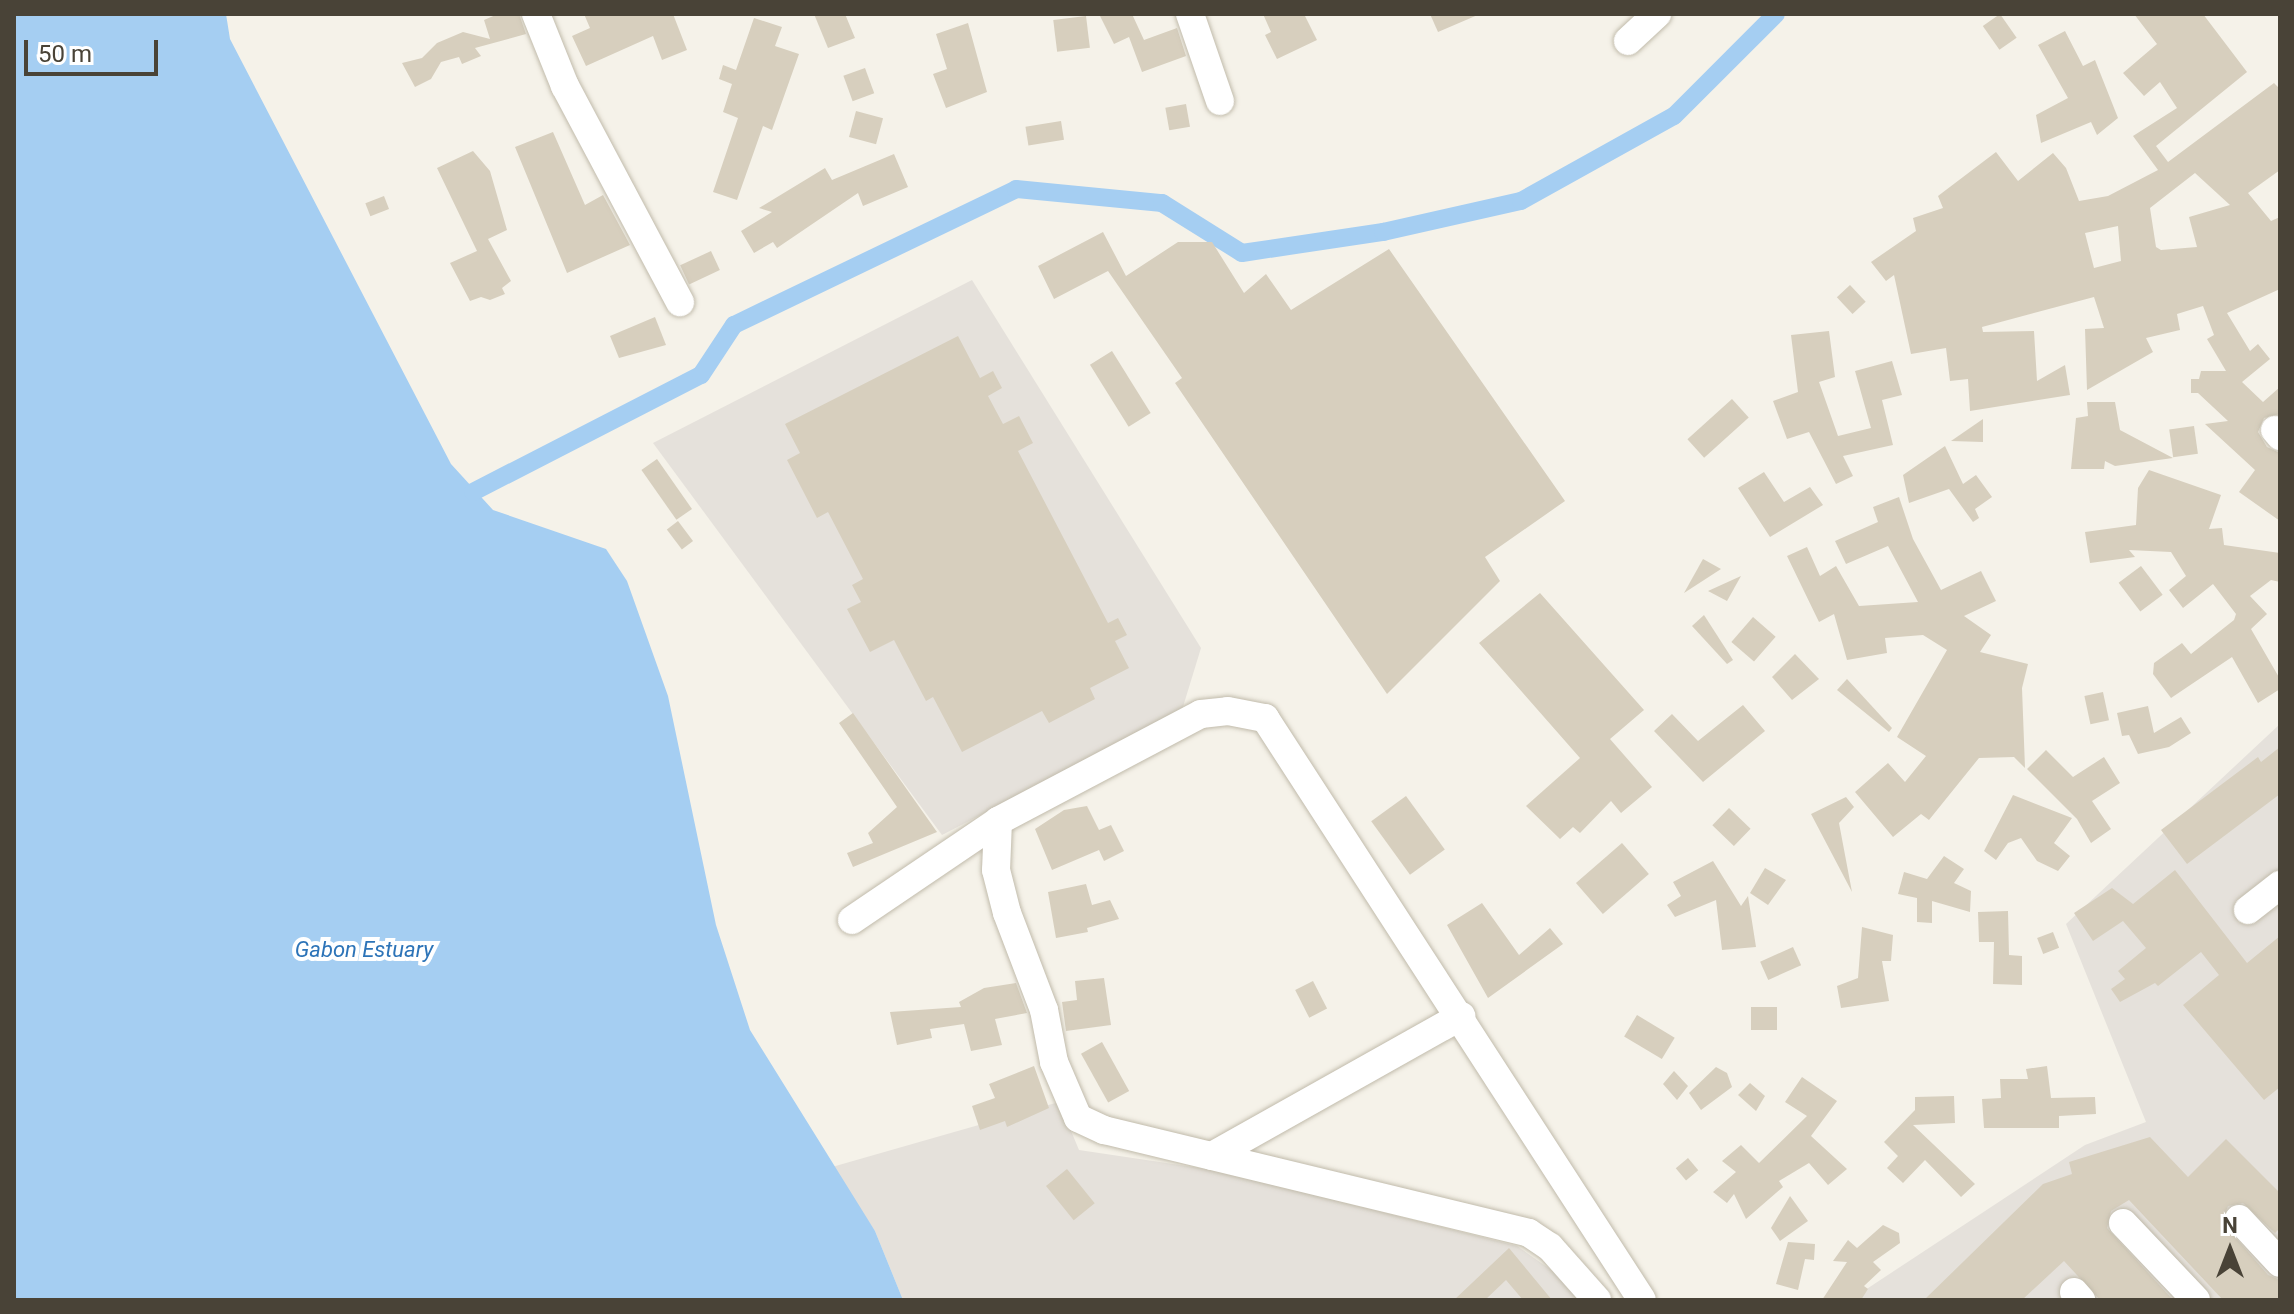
<!DOCTYPE html>
<html>
<head>
<meta charset="utf-8">
<style>
	body { margin:0 }
	#map { position:relative; width:2294px; height:1314px; overflow:hidden; background:#f5f2e9; font-family:Roboto,sans-serif }
	div>[style] { position:absolute }
	.industrial>* { inset:0; background:#e5e1db }
	.water>* { inset:0; background:#a5cef2 }
	.canal>* { height:18px; margin:-9px; padding:0 9px; transform-origin:9px; border-radius:9px; background:#a5cef2 }
	.building>* { inset:0; background:#d7cfbe; transform-origin:0 0 }
	.roads { filter:drop-shadow(0 0 2px #c1bbab) drop-shadow(0 0 2px #c1bbab) }
	.minor>* { height:28px; margin:-14px; padding:0 14px; transform-origin:14px; border-radius:14px; background:#fff }
	span { translate:-50% -50%; white-space:nowrap; text-align:center; line-height:1.15; -webkit-text-stroke:8px #fff; paint-order:stroke }
	.water-label { font-size:22px; color:#2d74b8; font-style:italic }
	.frame { position:absolute; inset:0; border:16px solid #494337; pointer-events:none }
	.north { position:absolute; left:2190px; top:1210px; width:80px; height:80px; -webkit-text-stroke:6px #fff; paint-order:stroke; rotate:0deg; font-size:22px; font-weight:700; line-height:32px; text-align:center; color:#494337 }
	.north::after { content:''; display:block; margin:auto; width:28px; height:36px; background:#494337; clip-path:polygon(50% 0,100% 100%,50% 72%,0 100%) }
	.scale { position:absolute; left:24px; top:40px; width:134px; height:36px; box-sizing:border-box; border:4px solid #494337; border-top:0; padding-left:10px; font-size:24px; line-height:28px; white-space:nowrap; color:#494337; -webkit-text-stroke:6px #fff; paint-order:stroke }
</style>
</head>
<body>
<div id="map">
	<div class="industrial">
		<div style="clip-path:polygon(972px 280px,1201px 648px,1182px 710px,942px 835px,653px 443px)"></div>
		<div style="clip-path:polygon(2280px 724px,2280px 1300px,1850px 1300px,2085px 1145px,2146px 1122px,2066px 924px)"></div>
		<div style="clip-path:polygon(1059px 1102px,1079px 1150px,1220px 1171px,1517px 1246px,1594px 1300px,903px 1300px,875px 1231px,832px 1167px)"></div>
	</div>
	<div class="water">
		<div style="clip-path:polygon(14px 14px,226px 14px,230px 39px,451px 464px,493px 510px,606px 549px,627px 581px,668px 696px,716px 925px,750px 1030px,875px 1231px,903px 1300px,14px 1300px)"></div>
	</div>
	<div class="canal">
		<div style="left:473px;top:492px;width:256px;rotate:-27.2deg"></div>
		<div style="left:701px;top:375px;width:60px;rotate:-56.6deg"></div>
		<div style="left:734px;top:325px;width:313px;rotate:-25.7deg"></div>
		<div style="left:1016px;top:189px;width:147px;rotate:5.5deg"></div>
		<div style="left:1162px;top:203px;width:94px;rotate:32deg"></div>
		<div style="left:1242px;top:253px;width:143px;rotate:-8.5deg"></div>
		<div style="left:1383px;top:232px;width:141px;rotate:-12.7deg"></div>
		<div style="left:1521px;top:201px;width:175px;rotate:-29.1deg"></div>
		<div style="left:1674px;top:116px;width:144px;rotate:-45deg"></div>
	</div>
	<div class="building">
		<div style="clip-path:polygon(498px 14px,519px 14px,526px 34px,475px 48px,481px 56px,462px 64px,459px 57px,441px 62px,431px 79px,415px 87px,402px 63px,422px 58px,437px 43px,463px 32px,490px 39px,484px 20px)"></div>
		<div style="clip-path:polygon(584px 14px,673px 14px,687px 50px,662px 60px,653px 36px,586px 66px,572px 36px,590px 28px)"></div>
		<div style="clip-path:polygon(814px 14px,845px 14px,855px 38px,828px 48px)"></div>
		<div style="clip-path:polygon(1099px 14px,1132px 14px,1144px 40px,1177px 28px,1186px 56px,1142px 72px,1129px 37px,1114px 44px)"></div>
		<div style="clip-path:polygon(1263px 14px,1304px 14px,1317px 40px,1277px 59px,1265px 35px,1271px 32px)"></div>
		<div style="clip-path:polygon(1430px 14px,1480px 14px,1438px 32px)"></div>
		<div style="left:2000px;top:14px;width:29px;height:21px;rotate:55deg"></div>
		<div style="clip-path:polygon(evenodd,2134px 14px,2203px 14px,2247px 72px,2156px 146px,2168px 162px,2274px 83px,2280px 89px,2280px 170px,2248px 193px,2271px 221px,2280px 217px,2280px 289px,2227px 313px,2250px 351px,2258px 344px,2270px 359px,2242px 382px,2263px 402px,2280px 387px,2280px 414px,2264px 418px,2258px 432px,2267px 447px,2280px 453px,2280px 521px,2239px 492px,2255px 470px,2205px 424px,2228px 421px,2198px 393px,2191px 393px,2191px 379px,2199px 379px,2201px 371px,2226px 371px,2207px 339px,2214px 335px,2203px 306px,2177px 314px,2180px 330px,2146px 338px,2153px 352px,2087px 390px,2085px 329px,2104px 328px,2094px 297px,1982px 327px,1983px 332px,2034px 331px,2037px 381px,2065px 365px,2070px 395px,1970px 411px,1968px 379px,1950px 381px,1946px 348px,1911px 354px,1894px 275px,1886px 281px,1871px 262px,1916px 231px,1913px 218px,1943px 208px,1938px 196px,1996px 152px,2018px 181px,2053px 153px,2066px 168px,2079px 201px,2108px 196px,2158px 170px,2133px 136px,2177px 108px,2160px 82px,2144px 96px,2123px 73px,2157px 44px,2134px 14px,2195px 173px,2230px 205px,2189px 217px,2197px 247px,2161px 250px,2156px 247px,2150px 208px,2195px 173px,2134px 14px,2118px 226px,2121px 261px,2094px 268px,2085px 233px,2118px 226px)"></div>
		<div style="left:1086px;top:16px;width:32px;height:33px;rotate:83deg"></div>
		<div style="clip-path:polygon(754px 18px,782px 27px,775px 46px,799px 54px,772px 130px,763px 126px,737px 200px,713px 192px,738px 118px,723px 112px,732px 84px,719px 79px,723px 65px,736px 70px)"></div>
		<div style="clip-path:polygon(968px 23px,987px 92px,946px 108px,933px 74px,947px 69px,936px 34px)"></div>
		<div style="clip-path:polygon(2065px 31px,2083px 66px,2095px 60px,2118px 118px,2097px 135px,2091px 122px,2041px 143px,2036px 115px,2068px 98px,2038px 45px)"></div>
		<div style="left:865px;top:68px;width:27px;height:23px;rotate:70deg"></div>
		<div style="left:1186px;top:104px;width:23px;height:21px;rotate:80deg"></div>
		<div style="left:856px;top:111px;width:28px;height:27px;rotate:15deg"></div>
		<div style="left:1061px;top:121px;width:19px;height:36px;rotate:81deg"></div>
		<div style="clip-path:polygon(553px 132px,585px 205px,603px 195px,630px 245px,567px 273px,515px 147px)"></div>
		<div style="clip-path:polygon(473px 151px,490px 171px,507px 230px,488px 239px,511px 281px,502px 288px,505px 294px,490px 300px,481px 297px,470px 301px,450px 263px,477px 251px,437px 168px)"></div>
		<div style="clip-path:polygon(894px 154px,908px 187px,863px 206px,858px 193px,777px 248px,773px 242px,754px 253px,741px 231px,772px 212px,759px 208px,825px 168px,832px 180px)"></div>
		<div style="left:384px;top:196px;width:14px;height:20px;rotate:69deg"></div>
		<div style="clip-path:polygon(1103px 232px,1126px 276px,1178px 242px,1212px 242px,1244px 293px,1266px 274px,1291px 310px,1389px 249px,1565px 501px,1485px 557px,1500px 581px,1387px 694px,1175px 383px,1182px 378px,1108px 271px,1054px 299px,1038px 266px)"></div>
		<div style="left:711px;top:251px;width:21px;height:34px;rotate:65deg"></div>
		<div style="left:1850px;top:285px;width:23px;height:18px;rotate:47deg"></div>
		<div style="clip-path:polygon(655px 317px,666px 345px,619px 358px,610px 336px)"></div>
		<div style="clip-path:polygon(1829px 331px,1835px 377px,1819px 382px,1838px 436px,1871px 428px,1855px 371px,1892px 361px,1902px 395px,1882px 400px,1893px 445px,1843px 456px,1853px 476px,1836px 484px,1809px 432px,1787px 439px,1773px 401px,1798px 392px,1791px 335px)"></div>
		<div style="clip-path:polygon(958px 336px,980px 378px,993px 371px,1002px 388px,988px 396px,1003px 424px,1019px 416px,1033px 443px,1018px 451px,1108px 623px,1118px 618px,1127px 635px,1115px 641px,1129px 668px,1090px 688px,1095px 699px,1049px 723px,1042px 711px,962px 752px,933px 697px,926px 701px,894px 640px,870px 652px,847px 609px,861px 602px,852px 585px,863px 579px,828px 512px,817px 518px,787px 460px,800px 453px,785px 424px)"></div>
		<div style="left:1112px;top:351px;width:73px;height:26px;rotate:58deg"></div>
		<div style="left:1732px;top:399px;width:25px;height:60px;rotate:48deg"></div>
		<div style="clip-path:polygon(2087px 402px,2115px 402px,2120px 430px,2173px 458px,2115px 466px,2105px 461px,2104px 469px,2071px 469px,2076px 418px,2088px 416px)"></div>
		<div style="clip-path:polygon(1983px 419px,1983px 442px,1951px 441px)"></div>
		<div style="left:2194px;top:426px;width:28px;height:25px;rotate:82deg"></div>
		<div style="clip-path:polygon(1945px 446px,1963px 484px,1976px 475px,1992px 497px,1975px 509px,1979px 518px,1973px 522px,1949px 489px,1909px 503px,1903px 475px)"></div>
		<div style="left:657px;top:459px;width:61px;height:19px;rotate:55deg"></div>
		<div style="clip-path:polygon(2149px 470px,2221px 495px,2209px 529px,2222px 528px,2224px 545px,2280px 553px,2280px 582px,2271px 580px,2250px 596px,2267px 614px,2251px 629px,2280px 679px,2280px 689px,2258px 703px,2232px 657px,2171px 698px,2153px 674px,2154px 663px,2182px 643px,2191px 654px,2234px 620px,2236px 614px,2213px 584px,2183px 608px,2169px 590px,2186px 576px,2171px 552px,2129px 550px,2135px 557px,2090px 563px,2085px 532px,2136px 525px,2138px 488px)"></div>
		<div style="clip-path:polygon(1764px 472px,1784px 502px,1810px 487px,1823px 505px,1770px 537px,1738px 488px)"></div>
		<div style="clip-path:polygon(1899px 497px,1913px 539px,1941px 590px,1981px 571px,1996px 601px,1964px 616px,1991px 635px,1980px 652px,2028px 664px,2022px 688px,2025px 768px,2014px 757px,1979px 758px,1929px 820px,1921px 814px,1893px 837px,1855px 792px,1888px 763px,1905px 782px,1926px 756px,1897px 737px,1947px 650px,1923px 635px,1885px 638px,1887px 653px,1847px 660px,1834px 614px,1819px 622px,1787px 556px,1807px 547px,1820px 576px,1836px 566px,1859px 606px,1918px 602px,1888px 546px,1846px 564px,1835px 541px,1878px 522px,1873px 507px)"></div>
		<div style="left:678px;top:521px;width:25px;height:14px;rotate:53deg"></div>
		<div style="clip-path:polygon(1703px 559px,1721px 569px,1684px 593px)"></div>
		<div style="left:2141px;top:566px;width:36px;height:28px;rotate:53deg"></div>
		<div style="clip-path:polygon(1741px 576px,1727px 601px,1708px 591px)"></div>
		<div style="clip-path:polygon(1540px 593px,1644px 710px,1610px 739px,1652px 787px,1621px 813px,1611px 801px,1580px 833px,1573px 827px,1560px 839px,1526px 806px,1580px 758px,1479px 643px)"></div>
		<div style="clip-path:polygon(1704px 615px,1733px 660px,1727px 664px,1692px 626px)"></div>
		<div style="left:1753px;top:617px;width:30px;height:33px;rotate:41deg"></div>
		<div style="clip-path:polygon(1795px 654px,1819px 679px,1792px 700px,1772px 677px)"></div>
		<div style="clip-path:polygon(1847px 679px,1892px 728px,1889px 732px,1837px 690px)"></div>
		<div style="left:2103px;top:692px;width:29px;height:19px;rotate:78deg"></div>
		<div style="clip-path:polygon(1743px 705px,1765px 731px,1703px 782px,1654px 731px,1672px 714px,1698px 741px)"></div>
		<div style="clip-path:polygon(2148px 706px,2154px 733px,2181px 717px,2191px 733px,2169px 747px,2138px 754px,2129px 735px,2122px 736px,2117px 713px)"></div>
		<div style="clip-path:polygon(853px 713px,937px 832px,853px 867px,847px 853px,873px 843px,868px 833px,897px 807px,839px 723px)"></div>
		<div style="clip-path:polygon(2280px 747px,2280px 794px,2187px 864px,2161px 830px,2258px 757px,2261px 762px)"></div>
		<div style="clip-path:polygon(2046px 750px,2073px 777px,2104px 757px,2120px 783px,2092px 801px,2111px 829px,2091px 843px,2077px 819px,2027px 769px)"></div>
		<div style="clip-path:polygon(2013px 795px,2072px 818px,2054px 843px,2070px 856px,2058px 871px,2037px 861px,2021px 838px,2008px 843px,1996px 860px,1984px 851px)"></div>
		<div style="left:1406px;top:796px;width:66px;height:43px;rotate:54deg"></div>
		<div style="clip-path:polygon(1846px 797px,1854px 807px,1839px 823px,1852px 892px,1811px 814px)"></div>
		<div style="clip-path:polygon(1087px 806px,1099px 830px,1111px 825px,1124px 851px,1104px 861px,1099px 850px,1052px 870px,1035px 829px,1064px 810px)"></div>
		<div style="left:1729px;top:808px;width:30px;height:24px;rotate:44deg"></div>
		<div style="left:1622px;top:843px;width:41px;height:61px;rotate:49deg"></div>
		<div style="clip-path:polygon(1944px 856px,1964px 869px,1954px 883px,1971px 891px,1970px 912px,1932px 901px,1932px 923px,1917px 922px,1917px 898px,1898px 894px,1904px 872px,1927px 879px)"></div>
		<div style="clip-path:polygon(1713px 861px,1741px 906px,1748px 896px,1756px 947px,1722px 950px,1716px 900px,1675px 917px,1667px 905px,1681px 896px,1673px 882px)"></div>
		<div style="clip-path:polygon(1765px 868px,1786px 880px,1768px 905px,1750px 893px)"></div>
		<div style="clip-path:polygon(2175px 870px,2247px 963px,2280px 936px,2280px 1087px,2264px 1100px,2183px 1005px,2219px 975px,2201px 952px,2158px 986px,2155px 983px,2120px 1002px,2111px 989px,2125px 979px,2118px 971px,2146px 948px,2123px 921px,2093px 941px,2074px 913px,2112px 888px,2133px 904px)"></div>
		<div style="clip-path:polygon(1086px 884px,1092px 905px,1110px 900px,1119px 919px,1087px 928px,1088px 932px,1056px 938px,1048px 892px)"></div>
		<div style="clip-path:polygon(1482px 903px,1519px 955px,1550px 928px,1563px 944px,1488px 998px,1447px 925px)"></div>
		<div style="clip-path:polygon(2008px 911px,2009px 955px,2022px 956px,2022px 985px,1993px 984px,1994px 942px,1979px 942px,1978px 912px)"></div>
		<div style="clip-path:polygon(1862px 927px,1893px 935px,1891px 961px,1882px 961px,1889px 1001px,1841px 1008px,1837px 986px,1858px 978px)"></div>
		<div style="left:2053px;top:932px;width:17px;height:17px;rotate:69deg"></div>
		<div style="left:1793px;top:947px;width:20px;height:36px;rotate:66deg"></div>
		<div style="clip-path:polygon(1104px 978px,1111px 1025px,1066px 1031px,1062px 1002px,1077px 1000px,1075px 981px)"></div>
		<div style="left:1313px;top:981px;width:31px;height:20px;rotate:63deg"></div>
		<div style="clip-path:polygon(1016px 983px,1027px 1013px,995px 1019px,1002px 1045px,971px 1051px,964px 1024px,930px 1029px,932px 1038px,897px 1045px,890px 1012px,961px 1007px,959px 1002px,984px 988px)"></div>
		<div style="left:1751px;top:1007px;width:26px;height:23px"></div>
		<div style="left:1637px;top:1015px;width:44px;height:25px;rotate:31deg"></div>
		<div style="left:1102px;top:1042px;width:56px;height:24px;rotate:61deg"></div>
		<div style="clip-path:polygon(1034px 1066px,1049px 1108px,1007px 1127px,1005px 1121px,980px 1130px,972px 1106px,995px 1098px,989px 1084px)"></div>
		<div style="clip-path:polygon(2047px 1066px,2051px 1098px,2095px 1097px,2096px 1114px,2059px 1116px,2059px 1128px,1984px 1128px,1982px 1099px,2001px 1098px,2000px 1079px,2028px 1079px,2026px 1069px)"></div>
		<div style="clip-path:polygon(1716px 1067px,1727px 1073px,1732px 1087px,1701px 1110px,1689px 1093px)"></div>
		<div style="clip-path:polygon(1674px 1071px,1688px 1086px,1677px 1100px,1663px 1084px)"></div>
		<div style="clip-path:polygon(1802px 1077px,1837px 1101px,1811px 1136px,1847px 1169px,1828px 1185px,1809px 1163px,1779px 1181px,1783px 1187px,1746px 1219px,1734px 1194px,1727px 1203px,1713px 1192px,1736px 1172px,1722px 1161px,1741px 1145px,1759px 1163px,1807px 1116px,1785px 1102px)"></div>
		<div style="clip-path:polygon(1750px 1083px,1765px 1096px,1756px 1111px,1738px 1095px)"></div>
		<div style="clip-path:polygon(1954px 1096px,1955px 1123px,1913px 1125px,1975px 1184px,1961px 1197px,1925px 1160px,1903px 1183px,1887px 1168px,1898px 1156px,1884px 1142px,1915px 1110px,1915px 1097px)"></div>
		<div style="clip-path:polygon(2150px 1137px,2188px 1177px,2226px 1139px,2280px 1193px,2280px 1228px,2275px 1233px,2243px 1203px,2228px 1206px,2222px 1222px,2268px 1275px,2280px 1280px,2280px 1300px,2223px 1300px,2129px 1200px,2111px 1211px,2107px 1228px,2173px 1300px,2100px 1300px,2064px 1261px,2022px 1300px,1924px 1300px,2043px 1184px,2072px 1174px,2069px 1162px)"></div>
		<div style="left:1688px;top:1158px;width:16px;height:16px;rotate:50deg"></div>
		<div style="left:1067px;top:1169px;width:44px;height:27px;rotate:51deg"></div>
		<div style="clip-path:polygon(1790px 1196px,1808px 1221px,1780px 1241px,1771px 1228px)"></div>
		<div style="clip-path:polygon(1883px 1225px,1899px 1233px,1900px 1243px,1873px 1262px,1881px 1270px,1864px 1286px,1868px 1289px,1861px 1300px,1822px 1300px,1847px 1262px,1833px 1261px,1848px 1240px,1857px 1248px)"></div>
		<div style="clip-path:polygon(1788px 1242px,1815px 1244px,1814px 1260px,1805px 1259px,1798px 1290px,1776px 1284px)"></div>
		<div style="clip-path:polygon(1509px 1248px,1552px 1300px,1523px 1300px,1506px 1280px,1485px 1300px,1454px 1300px)"></div>
	</div>
	<div class="roads">
		<div class="minor">
			<div style="left:536px;top:14px;width:78px;rotate:68.1deg"></div>
			<div style="left:565px;top:86px;width:245px;rotate:62deg"></div>
			<div style="left:1190px;top:14px;width:92px;rotate:71deg"></div>
			<div style="left:1628px;top:41px;width:40px;rotate:-43deg"></div>
			<div style="left:2275px;top:430px;width:8px;rotate:50deg"></div>
			<div style="left:998px;top:821px;width:49px;rotate:92.3deg"></div>
			<div style="left:996px;top:870px;width:44px;rotate:75.7deg"></div>
			<div style="left:1007px;top:913px;width:104px;rotate:69.1deg"></div>
			<div style="left:1044px;top:1010px;width:53px;rotate:79.1deg"></div>
			<div style="left:1054px;top:1062px;width:61px;rotate:66.8deg"></div>
			<div style="left:1078px;top:1118px;width:29px;rotate:25deg"></div>
			<div style="left:1104px;top:1130px;width:437px;rotate:13.6deg"></div>
			<div style="left:1529px;top:1233px;width:25px;rotate:34deg"></div>
			<div style="left:1550px;top:1247px;width:71px;rotate:48.4deg"></div>
			<div style="left:2248px;top:910px;width:41px;rotate:-38deg"></div>
			<div style="left:852px;top:920px;width:176px;rotate:-34.1deg"></div>
			<div style="left:998px;top:821px;width:229px;rotate:-27.8deg"></div>
			<div style="left:1201px;top:714px;width:27px;rotate:-6deg"></div>
			<div style="left:1228px;top:711px;width:38px;rotate:11deg"></div>
			<div style="left:1265px;top:718px;width:693px;rotate:57.07deg"></div>
			<div style="left:1212px;top:1156px;width:286px;rotate:-29.3deg"></div>
			<div style="left:2239px;top:1219px;width:60px;rotate:47deg"></div>
			<div style="left:2123px;top:1223px;width:106px;rotate:46.5deg"></div>
			<div style="left:2074px;top:1292px;width:11px;rotate:49deg"></div>
		</div>
	</div>
	<div class="water-label">
		<span style="left:364px;top:950px">Gabon Estuary</span>
	</div>
	<div class="frame"></div>
	<div class="north">N</div>
	<div class="scale">50 m</div>
</div>
</body>
</html>
